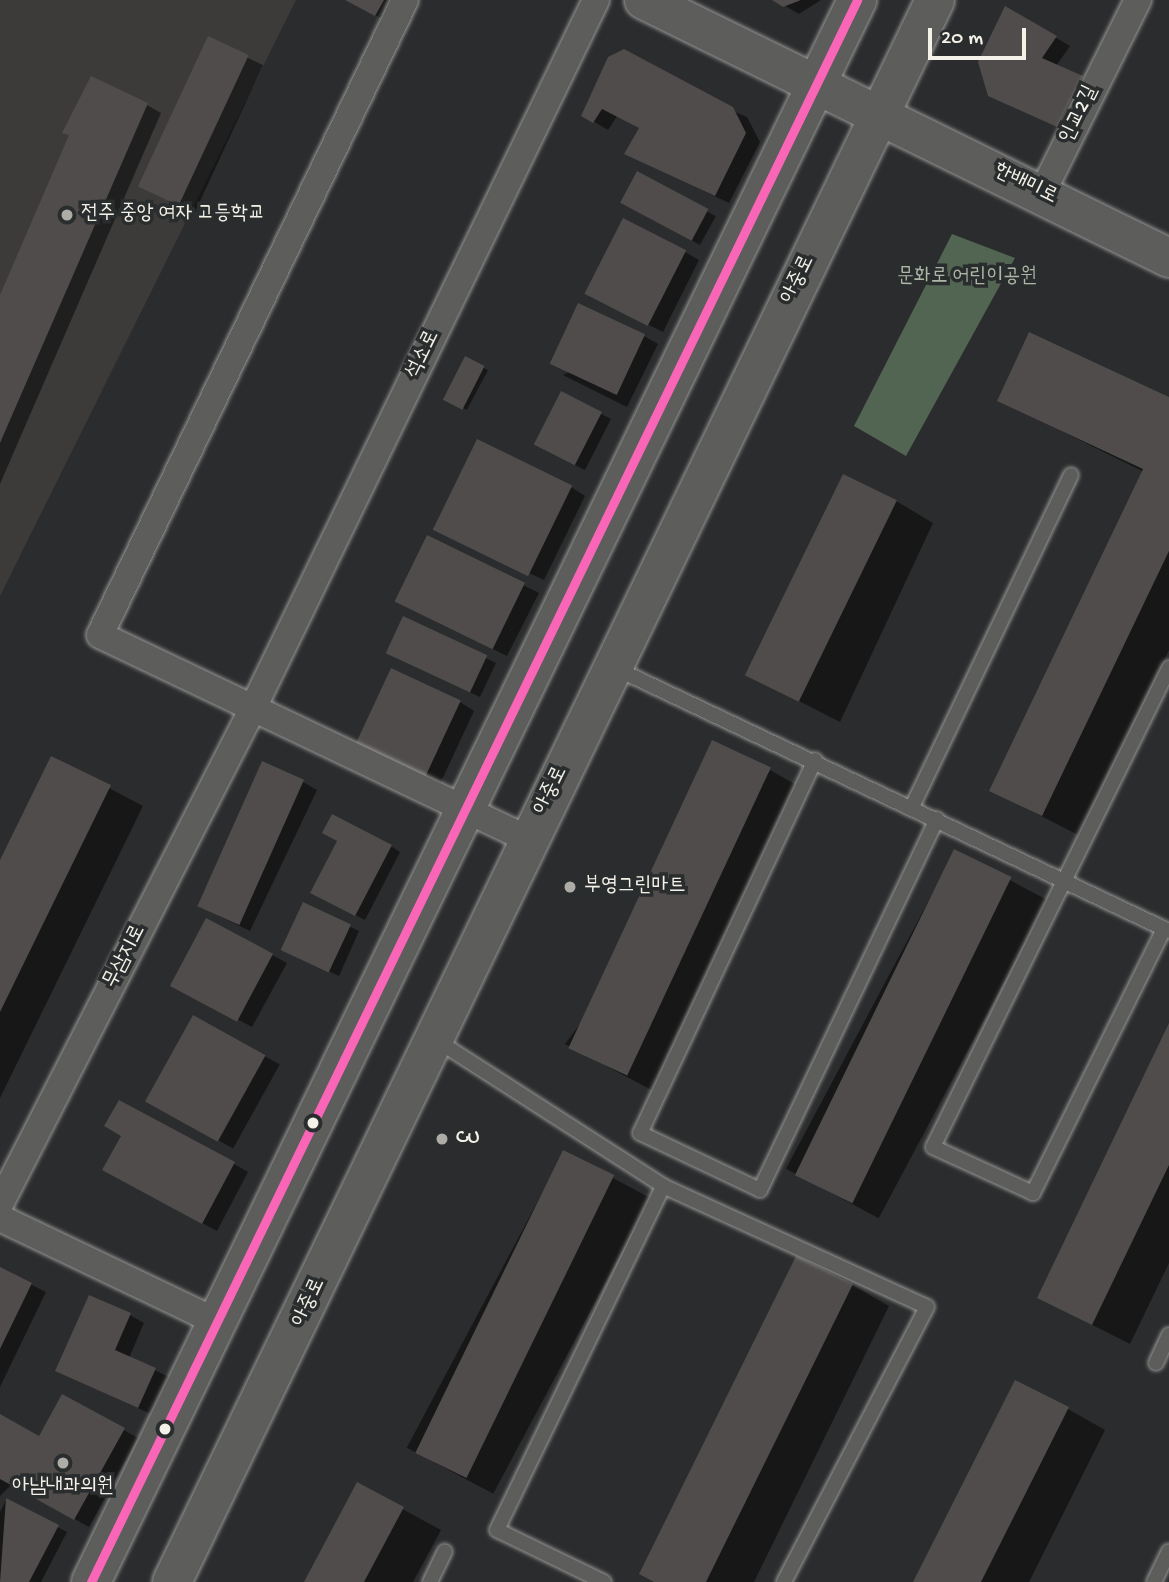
<!DOCTYPE html>
<html>
<head>
<meta charset="utf-8">
<style>
	body { margin:0 }
	#map { position:relative; width:1169px; height:1582px; overflow:hidden; background:#2b2c2d; font-family:"Gochi Hand","Poor Story",sans-serif }
	div>[style] { position:absolute }
	.built>* { inset:0; background:#3d3b3a }
	.green>* { inset:0; background:#526452 }
	.shadow>* { inset:0; background:#0007; transform-origin:0 0 }
	.building>* { inset:0; background:#4f4c4b; transform-origin:0 0 }
	.roads { filter:drop-shadow(0 0 2px #979796) drop-shadow(0 0 2px #979796) }
	.lane>* { height:14px; margin:-7px; padding:0 7px; transform-origin:7px; border-radius:7px; background:#5d5d5c }
	.street>* { height:26px; margin:-13px; padding:0 13px; transform-origin:13px; border-radius:13px; background:#5d5d5c }
	.secondary>* { height:38px; margin:-19px; padding:0 19px; transform-origin:19px; border-radius:19px; background:#5d5d5c }
	.bus-1>* { height:9px; margin:-4.5px; padding:0 4.5px; transform-origin:4.5px; border-radius:4.5px; background:#fa66b7 }
	.dots>* { width:19px; height:19px; translate:-50% -50%; box-sizing:border-box; border:4px solid #2a2d2e; border-radius:50% }
	span { translate:-50% -50%; white-space:nowrap; text-align:center; line-height:1.15; -webkit-text-stroke:7px #2a2d2e; paint-order:stroke }
	.street-label { font-size:21px; color:#f4f1e8 }
	.poi-label { font-size:21px; color:#f4f1e8 }
	.left { translate:0 -50%; text-align:left }
	.park-label { font-size:21px; color:#aeb6a7 }
	.scale { position:absolute; left:928px; top:28px; width:98px; height:32px; box-sizing:border-box; border:4px solid #f4f1e8; border-top:0; padding-left:9px; font-size:21px; line-height:24px; white-space:nowrap; color:#f4f1e8; -webkit-text-stroke:5px #2a2d2e; paint-order:stroke }
</style>
</head>
<body>
<div id="map">
	<div class="built">
		<div style="clip-path:polygon(0 0,296px 0,0 596px)"></div>
	</div>
	<div class="green">
		<div style="clip-path:polygon(952px 234px,1015px 258px,906px 456px,854px 426px)"></div>
	</div>
	<div class="shadow">
		<div style="clip-path:polygon(347px 0,402px 0,390px 23px)"></div>
		<div style="clip-path:polygon(775px 0,821px 0,799px 14px)"></div>
		<div style="clip-path:polygon(1006px 8px,1070px 46px,1056px 66px,1097px 86px,1072px 134px,989px 95px)"></div>
		<div style="clip-path:polygon(208px 39px,263px 65px,195px 212px,155px 194px)"></div>
		<div style="clip-path:polygon(609px 59px,747px 117px,760px 142px,729px 203px,641px 161px,641px 128px,617px 116px,608px 130px,583px 115px)"></div>
		<div style="clip-path:polygon(147px 105px,161px 113px,0 484px,0 296px)"></div>
		<div style="left:638px;top:173px;width:89px;height:33px;rotate:29deg"></div>
		<div style="clip-path:polygon(685px 252px,699px 260px,663px 332px,602px 302px)"></div>
		<div style="clip-path:polygon(644px 336px,658px 344px,627px 407px,563px 375px)"></div>
		<div style="left:465px;top:358px;width:26px;height:45px;rotate:28deg"></div>
		<div style="clip-path:polygon(562px 393px,611px 419px,585px 470px,545px 450px)"></div>
		<div style="clip-path:polygon(1169px 399px,1169px 650px,1080px 836px,991px 790px,1144px 472px,999px 400px)"></div>
		<div style="clip-path:polygon(571px 487px,585px 496px,544px 580px,434px 529px)"></div>
		<div style="clip-path:polygon(896px 501px,933px 523px,840px 722px,750px 676px)"></div>
		<div style="clip-path:polygon(427px 537px,539px 593px,507px 656px,410px 608px)"></div>
		<div style="clip-path:polygon(403px 618px,496px 663px,480px 697px,396px 658px)"></div>
		<div style="clip-path:polygon(460px 702px,474px 711px,439px 786px,370px 754px)"></div>
		<div style="clip-path:polygon(52px 758px,143px 806px,0 1098px,0 864px)"></div>
		<div style="clip-path:polygon(770px 770px,807px 791px,659px 1094px,565px 1044px)"></div>
		<div style="clip-path:polygon(303px 782px,317px 790px,250px 931px,211px 912px)"></div>
		<div style="clip-path:polygon(391px 846px,400px 852px,365px 920px,321px 898px)"></div>
		<div style="left:955px;top:851px;width:105px;height:360px;rotate:28deg"></div>
		<div style="clip-path:polygon(303px 904px,359px 931px,339px 976px,292px 954px)"></div>
		<div style="clip-path:polygon(272px 955px,287px 963px,252px 1027px,186px 992px)"></div>
		<div style="left:194px;top:1017px;width:98px;height:96px;rotate:29deg"></div>
		<div style="clip-path:polygon(1169px 1027px,1169px 1263px,1130px 1344px,1039px 1298px)"></div>
		<div style="left:564px;top:1152px;width:98px;height:335px;rotate:28deg"></div>
		<div style="clip-path:polygon(234px 1164px,248px 1172px,217px 1231px,119px 1178px)"></div>
		<div style="clip-path:polygon(0 1269px,46px 1292px,0 1387px)"></div>
		<div style="clip-path:polygon(852px 1285px,889px 1306px,754px 1582px,655px 1582px)"></div>
		<div style="clip-path:polygon(130px 1315px,144px 1323px,129px 1358px,169px 1377px,153px 1415px,57px 1371px)"></div>
		<div style="clip-path:polygon(63px 1396px,138px 1438px,89px 1527px,12px 1484px,0 1496px,0 1416px,39px 1438px)"></div>
		<div style="clip-path:polygon(1068px 1409px,1105px 1430px,1029px 1582px,915px 1582px)"></div>
		<div style="clip-path:polygon(358px 1485px,441px 1530px,413px 1582px,306px 1582px)"></div>
		<div style="clip-path:polygon(6px 1500px,67px 1532px,41px 1582px,0 1581px,0 1512px)"></div>
	</div>
	<div class="building">
		<div style="clip-path:polygon(345px 0,384px 0,375px 16px)"></div>
		<div style="clip-path:polygon(772px 0,801px 0,783px 7px)"></div>
		<div style="clip-path:polygon(1005px 6px,1057px 36px,1042px 58px,1083px 76px,1057px 127px,988px 96px,978px 62px)"></div>
		<div style="left:208px;top:36px;width:45px;height:166px;rotate:25deg"></div>
		<div style="clip-path:polygon(624px 49px,733px 107px,746px 133px,715px 196px,624px 154px,639px 128px,602px 109px,593px 123px,581px 116px,608px 57px)"></div>
		<div style="clip-path:polygon(91px 76px,148px 103px,0 443px,0 295px,69px 135px,62px 133px)"></div>
		<div style="left:637px;top:171px;width:81px;height:36px;rotate:28deg"></div>
		<div style="left:623px;top:218px;width:71px;height:85px;rotate:27deg"></div>
		<div style="left:578px;top:303px;width:74px;height:67px;rotate:25deg"></div>
		<div style="clip-path:polygon(1029px 332px,1169px 397px,1169px 551px,1042px 816px,989px 791px,1143px 469px,997px 401px)"></div>
		<div style="left:465px;top:356px;width:22px;height:49px;rotate:27deg"></div>
		<div style="left:561px;top:391px;width:46px;height:60px;rotate:27deg"></div>
		<div style="left:477px;top:439px;width:106px;height:101px;rotate:26deg"></div>
		<div style="left:843px;top:474px;width:60px;height:224px;rotate:26deg"></div>
		<div style="left:427px;top:535px;width:109px;height:74px;rotate:26deg"></div>
		<div style="left:403px;top:616px;width:93px;height:41px;rotate:25deg"></div>
		<div style="left:391px;top:668px;width:77px;height:86px;rotate:25deg"></div>
		<div style="left:712px;top:740px;width:65px;height:340px;rotate:25deg"></div>
		<div style="clip-path:polygon(51px 756px,111px 785px,0 1012px,0 860px)"></div>
		<div style="left:262px;top:761px;width:46px;height:159px;rotate:24deg"></div>
		<div style="clip-path:polygon(332px 814px,392px 845px,355px 916px,310px 893px,337px 841px,322px 833px)"></div>
		<div style="left:954px;top:849px;width:64px;height:363px;rotate:26deg"></div>
		<div style="left:303px;top:902px;width:53px;height:53px;rotate:25deg"></div>
		<div style="left:206px;top:918px;width:76px;height:77px;rotate:28deg"></div>
		<div style="left:193px;top:1015px;width:83px;height:99px;rotate:29deg"></div>
		<div style="clip-path:polygon(1169px 1023px,1169px 1165px,1092px 1325px,1037px 1298px)"></div>
		<div style="clip-path:polygon(119px 1100px,235px 1162px,202px 1224px,102px 1170px,121px 1136px,104px 1126px)"></div>
		<div style="left:563px;top:1150px;width:57px;height:337px;rotate:26deg"></div>
		<div style="clip-path:polygon(796px 1256px,853px 1284px,706px 1582px,654px 1582px,639px 1574px)"></div>
		<div style="clip-path:polygon(0 1267px,32px 1283px,0 1349px)"></div>
		<div style="clip-path:polygon(89px 1295px,131px 1313px,115px 1350px,156px 1368px,138px 1408px,55px 1371px)"></div>
		<div style="clip-path:polygon(1015px 1380px,1069px 1407px,981px 1582px,913px 1582px)"></div>
		<div style="clip-path:polygon(62px 1394px,125px 1428px,74px 1520px,0 1479px,0 1414px,39px 1436px)"></div>
		<div style="clip-path:polygon(357px 1482px,404px 1507px,364px 1582px,304px 1582px)"></div>
		<div style="clip-path:polygon(6px 1498px,59px 1525px,29px 1582px,0 1582px)"></div>
	</div>
	<div class="roads">
		<div class="lane">
			<div style="left:615px;top:668px;width:613px;rotate:25.4deg"></div>
			<div style="left:815px;top:760px;width:412px;rotate:115.1deg"></div>
			<div style="left:640px;top:1133px;width:133px;rotate:25.4deg"></div>
			<div style="left:760px;top:1190px;width:411px;rotate:-64.5deg"></div>
			<div style="left:912px;top:807px;width:368px;rotate:-64.4deg"></div>
			<div style="left:1164px;top:929px;width:295px;rotate:116.4deg"></div>
			<div style="left:1033px;top:1193px;width:110px;rotate:-155.3deg"></div>
			<div style="left:933px;top:1147px;width:534px;rotate:-63.77deg"></div>
			<div style="left:436px;top:1040px;width:270px;rotate:32.7deg"></div>
			<div style="left:663px;top:1186px;width:290px;rotate:24.6deg"></div>
			<div style="left:927px;top:1307px;width:310px;rotate:117.5deg"></div>
			<div style="left:1156px;top:1363px;width:31px;rotate:-65deg"></div>
			<div style="left:430px;top:1582px;width:34px;rotate:-64deg"></div>
			<div style="left:604px;top:1582px;width:119px;rotate:-154.1deg"></div>
			<div style="left:497px;top:1530px;width:382px;rotate:-64.2deg"></div>
			<div style="left:1154px;top:1582px;width:34px;rotate:-64deg"></div>
		</div>
		<div class="street">
			<div style="left:405px;top:0;width:704px;rotate:115.66deg"></div>
			<div style="left:100px;top:635px;width:474px;rotate:25.5deg"></div>
			<div style="left:1042px;top:193px;width:216px;rotate:-63.6deg"></div>
			<div style="left:0;top:1204px;width:555px;rotate:-62.97deg"></div>
			<div style="left:252px;top:710px;width:789px;rotate:-64.15deg"></div>
			<div style="left:0;top:1218px;width:238px;rotate:25.6deg"></div>
		</div>
		<div class="secondary">
			<div style="left:644px;top:0;width:585px;rotate:26.17deg"></div>
			<div style="left:91px;top:1582px;width:1758px;rotate:-64.16deg"></div>
			<div style="left:172px;top:1582px;width:1756px;rotate:-64.25deg"></div>
		</div>
	</div>
	<div class="bus-1">
		<div style="left:91px;top:1582px;width:1758px;rotate:-64.16deg"></div>
	</div>
	<div class="dots">
		<div style="left:67px;top:215px;background:#aeaca7"></div>
		<div style="left:570px;top:887px;background:#aeaca7"></div>
		<div style="left:313px;top:1123px;background:#f4f1e8"></div>
		<div style="left:442px;top:1139px;background:#aeaca7"></div>
		<div style="left:165px;top:1429px;background:#f4f1e8"></div>
		<div style="left:63px;top:1463px;background:#aeaca7"></div>
	</div>
	<div class="street-label">
		<span style="left:1080px;top:115px;rotate:-64deg">인교2길</span>
		<span style="left:1025px;top:185px;rotate:26deg">한배미로</span>
		<span style="left:799px;top:280px;rotate:-64deg">아중로</span>
		<span style="left:424px;top:355px;rotate:-64deg">석소로</span>
		<span style="left:552px;top:791px;rotate:-64deg">아중로</span>
		<span style="left:126px;top:957px;rotate:-63deg">무삼지로</span>
		<span style="left:310px;top:1303px;rotate:-65deg">아중로</span>
	</div>
	<div class="poi-label">
		<span class="left" style="left:81px;top:215px">전주 중앙 여자 고등학교</span>
		<span class="left" style="left:584px;top:887px">부영그린마트</span>
		<span class="left" style="left:456px;top:1139px">CU</span>
		<span style="left:63px;top:1488px">아남내과의원</span>
	</div>
	<div class="park-label">
		<span style="left:967px;top:278px">문화로 어린이공원</span>
	</div>
	<div class="scale">20 m</div>
</div>
</body>
</html>
